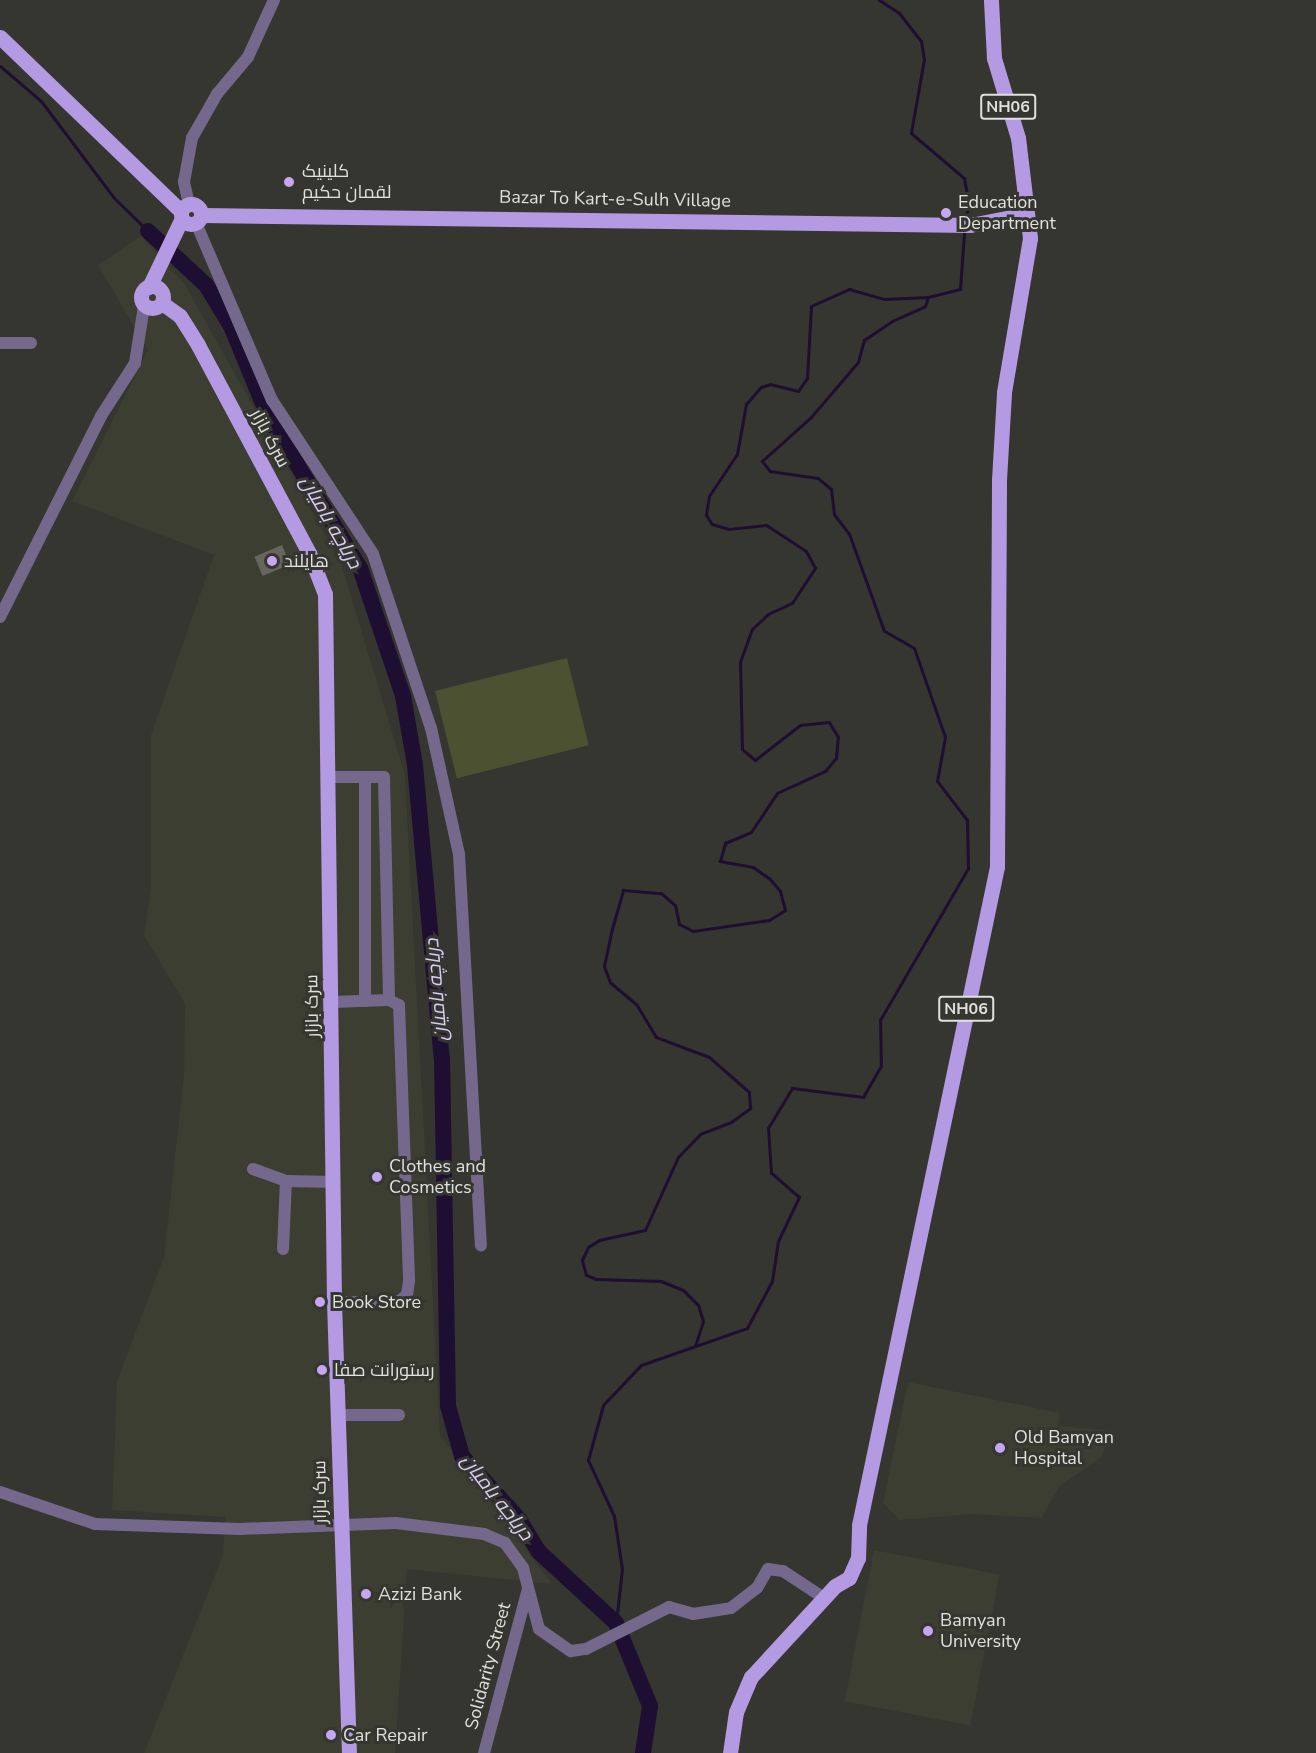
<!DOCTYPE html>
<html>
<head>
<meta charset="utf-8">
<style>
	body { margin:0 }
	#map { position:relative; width:1316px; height:1753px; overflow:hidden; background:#35362f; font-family:"Nunito Sans",Cairo,sans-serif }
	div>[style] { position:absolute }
	.built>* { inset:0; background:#3c3e31; transform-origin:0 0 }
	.green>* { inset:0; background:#4c5132; transform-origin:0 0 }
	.stream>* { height:3px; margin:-1.5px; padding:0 1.5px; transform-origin:1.5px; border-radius:1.5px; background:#1e0f32 }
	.river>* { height:16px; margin:-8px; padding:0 8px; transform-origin:8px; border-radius:8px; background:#1e0f32 }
	.building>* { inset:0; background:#65675e; transform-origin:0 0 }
	.minor>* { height:12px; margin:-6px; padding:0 6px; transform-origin:6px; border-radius:6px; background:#75688d }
	.major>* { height:15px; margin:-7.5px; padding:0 7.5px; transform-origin:7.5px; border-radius:7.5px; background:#b499e3 }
	.major>.ring { margin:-7.5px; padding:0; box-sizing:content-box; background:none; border:15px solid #b499e3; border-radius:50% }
	.dots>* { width:16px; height:16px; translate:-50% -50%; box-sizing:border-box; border:3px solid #35362f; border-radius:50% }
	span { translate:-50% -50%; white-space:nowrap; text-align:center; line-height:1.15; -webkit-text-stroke:6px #35362f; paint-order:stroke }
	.shield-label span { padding:2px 4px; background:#35362f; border:2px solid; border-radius:4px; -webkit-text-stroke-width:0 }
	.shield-label { font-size:16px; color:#e0e1dc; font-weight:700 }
	.poi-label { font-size:18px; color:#e0e1dc }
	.left { translate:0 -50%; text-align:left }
	.street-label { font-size:18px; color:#e0e1dc }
	.water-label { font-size:20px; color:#daccf6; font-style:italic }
</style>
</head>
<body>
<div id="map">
	<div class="built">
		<div style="clip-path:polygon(141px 236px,185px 285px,341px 563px,405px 775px,440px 1435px,552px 1584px,407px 1569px,395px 1753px,144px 1753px,223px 1555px,225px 1517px,112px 1510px,117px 1381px,164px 1257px,184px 1075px,185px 1004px,144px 935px,151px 889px,151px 735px,214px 555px,72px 501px,148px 350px,98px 265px)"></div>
		<div style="clip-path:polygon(908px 1382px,1060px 1413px,1058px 1426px,1113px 1431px,1101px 1457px,1060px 1486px,1041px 1518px,971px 1514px,900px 1520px,883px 1503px)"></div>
		<div style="left:874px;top:1550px;width:128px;height:154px;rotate:11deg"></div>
	</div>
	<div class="green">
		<div style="left:567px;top:658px;width:90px;height:136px;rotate:76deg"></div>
	</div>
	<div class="stream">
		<div style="left:879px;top:0;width:24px;rotate:33deg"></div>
		<div style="left:899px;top:13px;width:36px;rotate:52deg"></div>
		<div style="left:921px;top:41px;width:18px;rotate:81deg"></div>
		<div style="left:924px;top:59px;width:75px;rotate:100deg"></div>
		<div style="left:911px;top:133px;width:70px;rotate:40.3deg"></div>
		<div style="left:964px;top:178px;width:28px;rotate:80deg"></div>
		<div style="left:969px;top:206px;width:12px;rotate:110deg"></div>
		<div style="left:0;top:66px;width:54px;rotate:40.5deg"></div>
		<div style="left:41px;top:101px;width:121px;rotate:53deg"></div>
		<div style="left:114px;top:198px;width:47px;rotate:44.1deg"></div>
		<div style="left:695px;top:1346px;width:26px;rotate:-72deg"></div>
		<div style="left:703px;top:1321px;width:17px;rotate:-107deg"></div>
		<div style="left:698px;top:1305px;width:21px;rotate:-135deg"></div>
		<div style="left:683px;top:1290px;width:24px;rotate:-158deg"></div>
		<div style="left:661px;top:1281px;width:65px;rotate:-178.2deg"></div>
		<div style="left:596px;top:1279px;width:11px;rotate:-158deg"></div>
		<div style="left:586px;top:1275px;width:16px;rotate:-105deg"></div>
		<div style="left:582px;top:1260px;width:14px;rotate:-65deg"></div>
		<div style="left:588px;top:1247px;width:13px;rotate:-32deg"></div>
		<div style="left:599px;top:1240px;width:47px;rotate:-12.3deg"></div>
		<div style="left:645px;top:1230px;width:80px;rotate:-65.7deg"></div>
		<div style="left:678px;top:1157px;width:32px;rotate:-46deg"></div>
		<div style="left:700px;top:1134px;width:33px;rotate:-21deg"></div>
		<div style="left:731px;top:1122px;width:24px;rotate:-36deg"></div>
		<div style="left:750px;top:1108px;width:16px;rotate:-94deg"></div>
		<div style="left:749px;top:1092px;width:53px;rotate:-138.8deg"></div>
		<div style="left:709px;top:1057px;width:57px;rotate:-159.3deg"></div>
		<div style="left:656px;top:1037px;width:37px;rotate:-121deg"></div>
		<div style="left:637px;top:1005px;width:35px;rotate:-140deg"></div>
		<div style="left:610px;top:982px;width:17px;rotate:-111deg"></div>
		<div style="left:604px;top:966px;width:38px;rotate:-78deg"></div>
		<div style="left:612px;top:929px;width:41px;rotate:-74.2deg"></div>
		<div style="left:623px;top:890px;width:38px;rotate:5deg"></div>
		<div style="left:661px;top:893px;width:18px;rotate:41deg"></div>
		<div style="left:675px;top:905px;width:19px;rotate:78deg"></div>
		<div style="left:679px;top:924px;width:16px;rotate:27deg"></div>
		<div style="left:693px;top:931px;width:77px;rotate:-8.2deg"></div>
		<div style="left:769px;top:920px;width:19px;rotate:-32deg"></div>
		<div style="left:785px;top:910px;width:20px;rotate:-105deg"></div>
		<div style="left:780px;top:891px;width:16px;rotate:-130deg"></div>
		<div style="left:770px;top:879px;width:21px;rotate:-145deg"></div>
		<div style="left:753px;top:867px;width:34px;rotate:-170deg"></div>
		<div style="left:720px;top:861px;width:19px;rotate:-74deg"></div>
		<div style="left:725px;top:843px;width:28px;rotate:-23deg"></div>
		<div style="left:751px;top:832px;width:47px;rotate:-56.3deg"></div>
		<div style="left:777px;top:793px;width:53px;rotate:-24.6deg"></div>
		<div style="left:825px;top:771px;width:17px;rotate:-50deg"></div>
		<div style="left:836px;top:758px;width:21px;rotate:-85deg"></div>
		<div style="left:838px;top:737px;width:17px;rotate:-121deg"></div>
		<div style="left:829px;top:722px;width:29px;rotate:174deg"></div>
		<div style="left:800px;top:725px;width:57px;rotate:142.1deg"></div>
		<div style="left:755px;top:760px;width:17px;rotate:-140deg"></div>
		<div style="left:742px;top:749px;width:87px;rotate:-91.3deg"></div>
		<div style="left:740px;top:662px;width:35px;rotate:-70deg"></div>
		<div style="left:752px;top:629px;width:22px;rotate:-43deg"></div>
		<div style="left:768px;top:614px;width:26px;rotate:-25deg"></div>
		<div style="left:792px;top:603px;width:42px;rotate:-56.7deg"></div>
		<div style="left:815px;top:568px;width:19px;rotate:-118deg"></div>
		<div style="left:806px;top:551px;width:48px;rotate:-147deg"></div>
		<div style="left:766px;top:525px;width:37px;rotate:174deg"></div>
		<div style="left:729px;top:529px;width:18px;rotate:-164deg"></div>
		<div style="left:712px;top:524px;width:11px;rotate:-124deg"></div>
		<div style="left:706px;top:515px;width:19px;rotate:-81deg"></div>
		<div style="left:709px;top:496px;width:50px;rotate:-56.3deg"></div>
		<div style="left:737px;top:454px;width:51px;rotate:-79.8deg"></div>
		<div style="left:746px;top:404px;width:23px;rotate:-49deg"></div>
		<div style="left:761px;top:387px;width:9px;rotate:-18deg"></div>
		<div style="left:770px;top:384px;width:29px;rotate:14deg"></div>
		<div style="left:798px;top:391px;width:16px;rotate:-55deg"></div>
		<div style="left:807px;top:378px;width:72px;rotate:-86.8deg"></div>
		<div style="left:811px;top:306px;width:42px;rotate:-24.1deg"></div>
		<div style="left:849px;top:289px;width:36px;rotate:16deg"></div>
		<div style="left:884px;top:299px;width:44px;rotate:-2.6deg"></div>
		<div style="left:616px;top:1623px;width:54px;rotate:-83.7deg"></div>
		<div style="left:622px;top:1569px;width:54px;rotate:-98.6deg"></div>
		<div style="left:614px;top:1516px;width:62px;rotate:-114.9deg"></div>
		<div style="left:588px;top:1460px;width:57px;rotate:-74.7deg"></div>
		<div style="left:603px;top:1405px;width:55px;rotate:-46.5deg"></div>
		<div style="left:641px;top:1365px;width:112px;rotate:-19.2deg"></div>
		<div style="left:747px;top:1328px;width:53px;rotate:-62deg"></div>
		<div style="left:772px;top:1281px;width:40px;rotate:-81.5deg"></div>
		<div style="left:778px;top:1241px;width:49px;rotate:-64.5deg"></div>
		<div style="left:799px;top:1197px;width:37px;rotate:-139deg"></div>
		<div style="left:771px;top:1173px;width:45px;rotate:-93.8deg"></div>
		<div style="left:768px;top:1128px;width:47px;rotate:-59deg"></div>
		<div style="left:792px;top:1088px;width:72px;rotate:7.2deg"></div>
		<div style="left:863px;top:1097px;width:36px;rotate:-60deg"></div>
		<div style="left:881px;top:1066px;width:46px;rotate:-91.2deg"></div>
		<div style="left:880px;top:1020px;width:176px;rotate:-59.9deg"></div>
		<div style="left:968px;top:868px;width:48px;rotate:-91.2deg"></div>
		<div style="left:967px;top:820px;width:49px;rotate:-127.6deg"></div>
		<div style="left:937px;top:781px;width:45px;rotate:-79.7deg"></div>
		<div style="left:945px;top:737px;width:94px;rotate:-109.2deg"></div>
		<div style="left:914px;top:648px;width:34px;rotate:-150deg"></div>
		<div style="left:884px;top:631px;width:103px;rotate:-109.8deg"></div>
		<div style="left:849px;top:534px;width:25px;rotate:-127deg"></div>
		<div style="left:834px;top:514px;width:25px;rotate:-97deg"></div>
		<div style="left:831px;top:489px;width:17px;rotate:-140deg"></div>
		<div style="left:818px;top:478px;width:49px;rotate:-171.7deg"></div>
		<div style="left:770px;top:471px;width:13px;rotate:-129deg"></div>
		<div style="left:762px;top:461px;width:66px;rotate:-41.9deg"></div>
		<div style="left:811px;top:417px;width:72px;rotate:-49.5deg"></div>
		<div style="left:858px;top:362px;width:23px;rotate:-75deg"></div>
		<div style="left:864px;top:340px;width:34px;rotate:-34deg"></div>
		<div style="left:892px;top:321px;width:36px;rotate:-24deg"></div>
		<div style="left:925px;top:306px;width:9px;rotate:-72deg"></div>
		<div style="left:928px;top:297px;width:33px;rotate:-14deg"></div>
		<div style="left:960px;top:289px;width:56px;rotate:-85.9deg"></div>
	</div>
	<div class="river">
		<div style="left:148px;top:231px;width:79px;rotate:43deg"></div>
		<div style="left:206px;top:285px;width:48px;rotate:58.6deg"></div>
		<div style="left:231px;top:326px;width:100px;rotate:67.6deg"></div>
		<div style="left:269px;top:418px;width:175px;rotate:58.8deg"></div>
		<div style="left:360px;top:568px;width:135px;rotate:71.4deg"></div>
		<div style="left:403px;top:696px;width:70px;rotate:80.1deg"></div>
		<div style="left:415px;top:765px;width:295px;rotate:84.8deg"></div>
		<div style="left:442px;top:1059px;width:347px;rotate:89deg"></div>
		<div style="left:448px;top:1406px;width:52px;rotate:74.4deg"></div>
		<div style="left:462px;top:1456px;width:85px;rotate:47.9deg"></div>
		<div style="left:519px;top:1519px;width:37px;rotate:59deg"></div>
		<div style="left:538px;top:1551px;width:106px;rotate:42.7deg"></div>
		<div style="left:616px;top:1623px;width:90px;rotate:67.7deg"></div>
		<div style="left:650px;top:1706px;width:48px;rotate:98.5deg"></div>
	</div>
	<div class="building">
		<div style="left:282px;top:545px;width:21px;height:30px;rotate:67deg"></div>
	</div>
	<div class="minor">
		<div style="left:189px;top:204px;width:23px;rotate:-103deg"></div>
		<div style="left:184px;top:182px;width:45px;rotate:-79.7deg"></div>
		<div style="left:192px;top:138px;width:51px;rotate:-60.4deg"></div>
		<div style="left:217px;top:94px;width:48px;rotate:-50deg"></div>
		<div style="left:248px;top:57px;width:63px;rotate:-65.5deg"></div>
		<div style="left:196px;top:223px;width:193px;rotate:66.8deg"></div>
		<div style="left:272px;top:400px;width:184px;rotate:56.7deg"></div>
		<div style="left:373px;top:554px;width:183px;rotate:71.6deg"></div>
		<div style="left:431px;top:728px;width:129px;rotate:77.5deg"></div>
		<div style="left:459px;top:854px;width:392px;rotate:86.8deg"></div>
		<div style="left:0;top:343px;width:31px"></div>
		<div style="left:0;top:617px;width:225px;rotate:-63.3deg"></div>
		<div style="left:101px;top:416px;width:63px;rotate:-57.3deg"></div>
		<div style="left:135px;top:363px;width:58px;rotate:-81deg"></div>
		<div style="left:327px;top:777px;width:57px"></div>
		<div style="left:384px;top:777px;width:223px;rotate:88.7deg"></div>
		<div style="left:365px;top:777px;width:224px;rotate:90deg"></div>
		<div style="left:332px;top:1002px;width:57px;rotate:-2deg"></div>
		<div style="left:389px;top:1000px;width:11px;rotate:27deg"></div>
		<div style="left:399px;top:1005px;width:276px;rotate:87.9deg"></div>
		<div style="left:409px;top:1281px;width:14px;rotate:98deg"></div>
		<div style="left:407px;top:1295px;width:11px;rotate:142deg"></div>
		<div style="left:398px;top:1302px;width:64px;rotate:180deg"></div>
		<div style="left:253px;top:1169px;width:35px;rotate:20deg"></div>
		<div style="left:283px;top:1249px;width:68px;rotate:-87.5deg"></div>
		<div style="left:286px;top:1181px;width:48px;rotate:1.2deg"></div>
		<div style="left:338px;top:1415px;width:61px"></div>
		<div style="left:0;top:1492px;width:100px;rotate:18.6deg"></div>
		<div style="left:95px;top:1524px;width:144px;rotate:2deg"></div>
		<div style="left:239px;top:1529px;width:157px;rotate:-2.2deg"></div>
		<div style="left:396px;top:1523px;width:89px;rotate:7.1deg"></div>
		<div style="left:484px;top:1534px;width:23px;rotate:23deg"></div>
		<div style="left:505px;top:1543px;width:31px;rotate:54deg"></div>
		<div style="left:523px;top:1568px;width:63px;rotate:75.3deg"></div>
		<div style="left:539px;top:1629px;width:39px;rotate:35deg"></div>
		<div style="left:571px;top:1651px;width:15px;rotate:-8deg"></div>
		<div style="left:586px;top:1649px;width:93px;rotate:-26.8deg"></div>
		<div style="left:669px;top:1607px;width:25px;rotate:16deg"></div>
		<div style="left:693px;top:1614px;width:38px;rotate:-9deg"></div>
		<div style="left:731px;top:1608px;width:33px;rotate:-38deg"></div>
		<div style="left:757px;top:1588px;width:22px;rotate:-60deg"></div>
		<div style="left:768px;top:1569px;width:15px;rotate:8deg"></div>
		<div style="left:783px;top:1571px;width:49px;rotate:33.4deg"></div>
		<div style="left:484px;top:1753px;width:170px;rotate:-75deg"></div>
	</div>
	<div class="major">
		<div style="left:0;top:37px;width:251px;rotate:43.9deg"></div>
		<div class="ring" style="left:181px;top:204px;width:5px;height:5px"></div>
		<div style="left:201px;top:215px;width:769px;rotate:0.75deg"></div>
		<div style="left:970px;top:225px;width:58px;rotate:-10.9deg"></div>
		<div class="ring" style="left:141px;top:286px;width:7px;height:7px"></div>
		<div style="left:149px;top:287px;width:76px;rotate:-64.4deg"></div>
		<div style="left:162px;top:303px;width:22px;rotate:36deg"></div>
		<div style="left:180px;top:316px;width:34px;rotate:58deg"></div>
		<div style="left:198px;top:345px;width:236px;rotate:61.9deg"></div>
		<div style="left:309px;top:553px;width:44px;rotate:68.7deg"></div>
		<div style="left:325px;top:594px;width:708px;rotate:89.27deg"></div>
		<div style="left:334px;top:1302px;width:451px;rotate:88.1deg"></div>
		<div style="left:730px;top:1753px;width:41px;rotate:-81.7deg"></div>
		<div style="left:736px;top:1712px;width:38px;rotate:-67deg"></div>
		<div style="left:751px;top:1677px;width:124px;rotate:-47.3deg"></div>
		<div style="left:835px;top:1586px;width:16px;rotate:-30deg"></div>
		<div style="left:849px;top:1578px;width:22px;rotate:-66deg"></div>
		<div style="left:858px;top:1558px;width:33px;rotate:-88deg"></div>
		<div style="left:859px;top:1525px;width:672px;rotate:-78.16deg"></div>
		<div style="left:997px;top:867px;width:387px;rotate:-89.7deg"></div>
		<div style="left:999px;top:480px;width:88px;rotate:-86.7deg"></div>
		<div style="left:1004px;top:392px;width:156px;rotate:-80.4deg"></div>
		<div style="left:1030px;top:238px;width:101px;rotate:-96.8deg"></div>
		<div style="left:1018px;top:138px;width:84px;rotate:-106.7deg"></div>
		<div style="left:994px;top:58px;width:58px;rotate:-93deg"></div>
	</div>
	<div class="dots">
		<div style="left:289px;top:182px;background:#c3a7f2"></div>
		<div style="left:946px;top:213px;background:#c3a7f2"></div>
		<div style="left:272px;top:561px;background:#c3a7f2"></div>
		<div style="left:377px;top:1177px;background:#c3a7f2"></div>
		<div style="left:320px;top:1302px;background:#c3a7f2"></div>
		<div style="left:322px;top:1370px;background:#c3a7f2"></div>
		<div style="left:1000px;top:1448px;background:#c3a7f2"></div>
		<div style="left:366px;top:1594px;background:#c3a7f2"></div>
		<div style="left:928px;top:1631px;background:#c3a7f2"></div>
		<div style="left:331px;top:1735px;background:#c3a7f2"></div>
	</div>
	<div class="shield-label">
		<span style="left:1008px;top:107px">NH06</span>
		<span style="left:966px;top:1009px">NH06</span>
	</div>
	<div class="poi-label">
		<span class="left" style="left:302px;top:182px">کلینیک<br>لقمان حکیم</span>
		<span class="left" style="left:958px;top:213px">Education<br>Department</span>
		<span class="left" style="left:284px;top:561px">هایلند</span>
		<span class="left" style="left:389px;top:1177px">Clothes and<br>Cosmetics</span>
		<span class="left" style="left:332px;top:1302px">Book Store</span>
		<span class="left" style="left:334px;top:1370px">رستورانت صفا</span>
		<span class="left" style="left:1014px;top:1448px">Old Bamyan<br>Hospital</span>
		<span class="left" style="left:378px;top:1594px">Azizi Bank</span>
		<span class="left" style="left:940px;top:1631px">Bamyan<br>University</span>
		<span class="left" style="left:343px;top:1735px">Car Repair</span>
	</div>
	<div class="street-label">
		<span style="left:615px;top:199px;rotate:1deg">Bazar To Kart-e-Sulh Village</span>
		<span style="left:270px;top:438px;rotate:62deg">سرک بازار</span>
		<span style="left:312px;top:1006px;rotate:-91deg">سرک بازار</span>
		<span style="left:320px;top:1492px;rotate:-91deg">سرک بازار</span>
		<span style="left:488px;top:1666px;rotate:-75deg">Solidarity Street</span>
	</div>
	<div class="water-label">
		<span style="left:331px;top:522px;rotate:60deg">دریاچه بامیان</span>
		<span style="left:436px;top:990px;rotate:-95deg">دریاچه بامیان</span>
		<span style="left:497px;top:1497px;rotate:52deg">دریاچه بامیان</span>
	</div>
</div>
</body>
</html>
